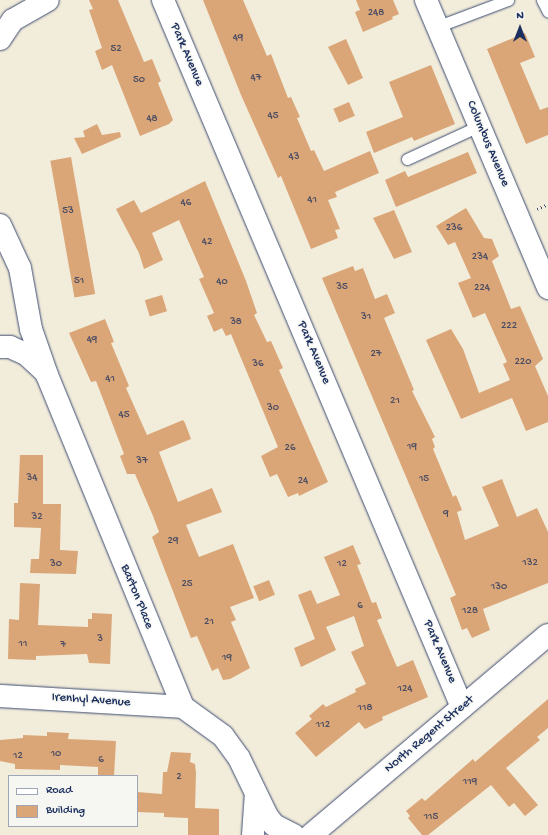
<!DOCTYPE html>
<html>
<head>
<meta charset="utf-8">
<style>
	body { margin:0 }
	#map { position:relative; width:548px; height:835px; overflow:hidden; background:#f2ecdb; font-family:"Gochi Hand",sans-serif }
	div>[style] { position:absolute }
	.building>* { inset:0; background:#daa677; transform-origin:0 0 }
	.path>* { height:2.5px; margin-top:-1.25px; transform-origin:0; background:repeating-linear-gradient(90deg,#3b4b71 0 1px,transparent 0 4px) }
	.roads { filter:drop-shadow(0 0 1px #3b4b71) drop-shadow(0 0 1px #3b4b71) }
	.service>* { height:11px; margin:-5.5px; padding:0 5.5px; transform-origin:5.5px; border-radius:5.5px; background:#fff }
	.minor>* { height:22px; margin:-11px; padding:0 11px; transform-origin:11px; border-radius:11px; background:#fff }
	.tertiary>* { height:22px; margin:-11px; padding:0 11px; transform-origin:11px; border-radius:11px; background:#fff }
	span { translate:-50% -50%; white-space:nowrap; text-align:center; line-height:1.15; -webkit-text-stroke:3px #f6f6f2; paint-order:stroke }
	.number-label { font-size:11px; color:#4b4d64 }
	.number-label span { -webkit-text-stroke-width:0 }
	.street-label { font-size:13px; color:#1b2f5e }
	.legend { position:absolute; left:8px; top:775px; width:130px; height:52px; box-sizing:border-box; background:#f6f6f2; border:1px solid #9ea6b7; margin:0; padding:5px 7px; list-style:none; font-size:12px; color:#1b2f5e }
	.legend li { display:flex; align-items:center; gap:8px; height:20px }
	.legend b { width:20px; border:1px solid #9ea6b7 }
	.north { position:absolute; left:500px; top:8px; width:40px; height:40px; -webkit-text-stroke:3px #f6f6f2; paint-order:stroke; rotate:0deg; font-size:11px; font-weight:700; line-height:16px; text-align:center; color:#1b2f5e }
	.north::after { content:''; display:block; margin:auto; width:14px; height:18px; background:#1b2f5e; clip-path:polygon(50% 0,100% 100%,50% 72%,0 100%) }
</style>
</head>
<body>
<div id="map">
	<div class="building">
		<div style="clip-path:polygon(89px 0,118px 0,144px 62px,152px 59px,161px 81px,158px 83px,173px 120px,169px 124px,140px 136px,112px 65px,102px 70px,95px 51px,102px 48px,89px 10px,93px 9px)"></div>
		<div style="clip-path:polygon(203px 0,243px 0,267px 56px,271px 54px,288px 98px,291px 97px,300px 117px,297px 118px,311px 151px,314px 150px,324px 171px,370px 151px,379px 173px,335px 192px,337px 197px,328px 200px,340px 229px,335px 230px,338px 238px,311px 249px,281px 176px,278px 178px,241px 95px)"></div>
		<div style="clip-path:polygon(356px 0,393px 0,399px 14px,392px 17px,393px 19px,363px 32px,355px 12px,360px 10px)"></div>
		<div style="clip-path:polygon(525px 33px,535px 57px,520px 63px,540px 110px,548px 107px,548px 135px,526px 144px,487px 49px)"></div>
		<div style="clip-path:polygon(346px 39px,363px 78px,348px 85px,328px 47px)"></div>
		<div style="clip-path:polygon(431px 65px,455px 124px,414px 141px,412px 137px,374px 153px,366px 132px,403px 117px,389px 82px)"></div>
		<div style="left:349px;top:102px;width:15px;height:17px;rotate:67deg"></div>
		<div style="clip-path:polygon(97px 124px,102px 135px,120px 132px,121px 137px,82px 154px,74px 138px,85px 137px,83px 131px)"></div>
		<div style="clip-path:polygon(468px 152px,477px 173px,396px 207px,385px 180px,405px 171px,408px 177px)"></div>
		<div style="left:71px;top:157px;width:139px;height:21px;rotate:80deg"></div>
		<div style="clip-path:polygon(205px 181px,246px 281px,257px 313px,254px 315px,267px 342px,271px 341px,283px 368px,279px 370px,328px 482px,299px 496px,298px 493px,288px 497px,277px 474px,270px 477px,261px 456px,278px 447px,231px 334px,226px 336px,222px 328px,214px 332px,207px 316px,214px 313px,199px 279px,204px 277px,179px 220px,152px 233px,163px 260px,144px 269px,139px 253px,116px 209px,134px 200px,141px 213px)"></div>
		<div style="clip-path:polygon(466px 208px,484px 238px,492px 239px,499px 256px,492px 261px,511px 309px,520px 306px,543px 359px,535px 366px,548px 396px,548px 422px,526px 431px,512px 398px,461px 419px,426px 340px,451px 329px,463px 349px,479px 393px,510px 380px,503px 364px,507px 362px,485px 313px,473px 318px,458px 283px,471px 278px,455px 242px,448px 245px,436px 226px)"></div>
		<div style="clip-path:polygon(394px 210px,412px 252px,394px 259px,373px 218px)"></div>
		<div style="clip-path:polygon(353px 266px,355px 271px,363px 268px,375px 299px,387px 294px,395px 313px,384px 318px,414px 390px,412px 391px,435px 437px,432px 439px,435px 447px,433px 449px,453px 497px,456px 495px,462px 510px,457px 512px,465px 540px,499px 526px,482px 487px,502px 479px,517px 517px,537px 508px,548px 532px,548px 583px,483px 609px,490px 630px,472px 638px,467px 628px,462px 630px,450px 598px,456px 595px,322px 278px)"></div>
		<div style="left:162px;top:295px;width:17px;height:18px;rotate:73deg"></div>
		<div style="clip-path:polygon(105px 319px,114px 342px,111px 343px,129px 386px,126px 388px,147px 435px,183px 420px,185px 423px,191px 439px,159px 452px,178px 502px,212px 488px,222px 512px,186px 525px,199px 557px,233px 544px,254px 598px,230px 607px,236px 620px,231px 622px,250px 668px,230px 679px,223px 680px,218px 668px,212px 671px,197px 636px,191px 638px,152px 537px,159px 532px,153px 516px,135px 474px,127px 474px,120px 456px,124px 454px,96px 381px,91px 382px,69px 333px)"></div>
		<div style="clip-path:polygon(20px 455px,43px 455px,43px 504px,61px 504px,60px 550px,78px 551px,76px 574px,30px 573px,31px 559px,39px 559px,41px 528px,14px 527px,14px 503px,18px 503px)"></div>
		<div style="clip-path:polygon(353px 545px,361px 564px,357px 565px,372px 603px,376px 602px,382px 618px,377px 620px,397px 667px,413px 660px,428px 697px,382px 717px,383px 720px,365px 729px,359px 722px,316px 757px,295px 733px,312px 719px,309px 716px,323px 704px,326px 707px,356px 692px,355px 689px,366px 684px,351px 652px,364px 646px,354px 616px,326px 627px,336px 650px,301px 667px,294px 648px,315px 639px,298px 595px,311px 590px,317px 604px,340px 595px,324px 557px)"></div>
		<div style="left:269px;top:580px;width:16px;height:17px;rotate:68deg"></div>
		<div style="clip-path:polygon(20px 583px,40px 584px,38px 625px,88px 627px,88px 619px,92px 619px,92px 613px,112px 614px,110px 664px,89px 663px,87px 654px,36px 656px,36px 660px,8px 659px,9px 619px,19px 620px)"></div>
		<div style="clip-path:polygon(548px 699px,548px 728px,537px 737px,540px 740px,506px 768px,538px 805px,525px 816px,514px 803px,509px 807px,491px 785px,428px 835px,422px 835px,408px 818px,410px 816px,406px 811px,422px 798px,425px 801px,473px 759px,475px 762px)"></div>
		<div style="clip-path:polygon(47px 732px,69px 733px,68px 739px,116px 741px,114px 776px,98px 776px,98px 767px,60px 765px,60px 770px,15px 769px,15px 764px,0 761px,0 740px,23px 738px,23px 735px,47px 736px)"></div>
		<div style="clip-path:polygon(171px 752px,191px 753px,190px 762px,195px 764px,196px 773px,195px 808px,219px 809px,219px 835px,188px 835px,188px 818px,164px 817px,164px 813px,137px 812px,137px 792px,162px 794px,163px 772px,167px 772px)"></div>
	</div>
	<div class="path">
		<div style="left:537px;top:209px;width:12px;rotate:-24deg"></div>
	</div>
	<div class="roads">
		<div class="service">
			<div style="left:542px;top:0;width:13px;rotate:63deg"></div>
			<div style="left:436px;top:27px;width:77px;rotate:-20.6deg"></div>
			<div style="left:407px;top:159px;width:79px;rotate:-24.6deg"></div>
		</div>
		<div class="minor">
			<div style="left:163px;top:0;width:768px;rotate:67.08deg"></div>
			<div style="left:426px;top:0;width:313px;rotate:67deg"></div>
			<div style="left:0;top:39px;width:23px;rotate:-56deg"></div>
			<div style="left:13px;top:20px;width:40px;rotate:-29.7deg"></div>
			<div style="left:0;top:225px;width:47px;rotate:65.1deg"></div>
			<div style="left:20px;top:268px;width:62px;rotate:79.8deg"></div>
			<div style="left:31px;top:329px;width:49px;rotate:70.8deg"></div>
			<div style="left:47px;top:375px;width:359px;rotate:67.7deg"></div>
			<div style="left:183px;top:707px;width:49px;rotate:35.9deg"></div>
			<div style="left:223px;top:736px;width:27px;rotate:54deg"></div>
			<div style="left:239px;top:758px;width:64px;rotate:64.2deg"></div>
			<div style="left:267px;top:816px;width:11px;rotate:52deg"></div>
			<div style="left:274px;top:825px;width:22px;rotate:27deg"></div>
			<div style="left:0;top:347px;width:10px"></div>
			<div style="left:10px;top:347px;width:17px;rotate:24deg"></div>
			<div style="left:26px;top:354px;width:25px;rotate:43deg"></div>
			<div style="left:0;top:696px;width:183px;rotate:3.4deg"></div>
			<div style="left:253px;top:835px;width:39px;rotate:-86deg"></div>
		</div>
		<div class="tertiary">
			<div style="left:311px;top:835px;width:310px;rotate:-40.2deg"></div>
		</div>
	</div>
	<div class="number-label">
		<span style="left:376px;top:13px">248</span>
		<span style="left:238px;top:38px">49</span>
		<span style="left:116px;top:49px">52</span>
		<span style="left:256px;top:78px">47</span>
		<span style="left:139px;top:80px">50</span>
		<span style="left:273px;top:116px">45</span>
		<span style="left:152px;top:119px">48</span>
		<span style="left:294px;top:157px">43</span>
		<span style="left:312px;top:200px">41</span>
		<span style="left:186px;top:203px">46</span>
		<span style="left:68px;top:211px">53</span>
		<span style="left:454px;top:228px">236</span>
		<span style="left:207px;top:242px">42</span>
		<span style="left:480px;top:257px">234</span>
		<span style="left:79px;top:281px">51</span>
		<span style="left:222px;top:282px">40</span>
		<span style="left:342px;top:287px">35</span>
		<span style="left:482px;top:288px">224</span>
		<span style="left:366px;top:317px">31</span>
		<span style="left:236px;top:322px">38</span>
		<span style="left:509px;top:326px">222</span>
		<span style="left:92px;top:340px">49</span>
		<span style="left:376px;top:354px">27</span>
		<span style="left:523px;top:362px">220</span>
		<span style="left:258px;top:364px">36</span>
		<span style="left:110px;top:379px">41</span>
		<span style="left:395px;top:401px">21</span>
		<span style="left:273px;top:408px">30</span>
		<span style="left:124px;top:415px">45</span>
		<span style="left:412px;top:447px">19</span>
		<span style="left:290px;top:448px">26</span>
		<span style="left:142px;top:461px">37</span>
		<span style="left:32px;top:478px">34</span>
		<span style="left:424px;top:479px">15</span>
		<span style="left:303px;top:481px">24</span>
		<span style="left:446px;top:514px">9</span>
		<span style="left:37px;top:517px">32</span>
		<span style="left:173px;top:541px">29</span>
		<span style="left:530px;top:563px">132</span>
		<span style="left:56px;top:564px">30</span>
		<span style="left:342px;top:564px">12</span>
		<span style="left:187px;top:584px">25</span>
		<span style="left:499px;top:587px">130</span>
		<span style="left:360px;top:606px">6</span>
		<span style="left:470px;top:611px">128</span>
		<span style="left:209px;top:622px">21</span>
		<span style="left:100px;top:639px">3</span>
		<span style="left:23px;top:644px">11</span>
		<span style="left:63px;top:645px">7</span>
		<span style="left:227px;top:658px">19</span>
		<span style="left:405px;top:689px">124</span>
		<span style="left:365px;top:708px">118</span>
		<span style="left:323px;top:725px">112</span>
		<span style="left:56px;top:754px">10</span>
		<span style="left:18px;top:756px">12</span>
		<span style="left:101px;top:760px">6</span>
		<span style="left:179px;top:777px">2</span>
		<span style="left:470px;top:782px">119</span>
		<span style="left:431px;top:817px">115</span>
	</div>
	<div class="street-label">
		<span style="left:186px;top:55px;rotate:67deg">Park Avenue</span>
		<span style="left:487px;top:144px;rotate:67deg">Columbus Avenue</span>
		<span style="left:313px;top:353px;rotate:67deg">Park Avenue</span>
		<span style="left:136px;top:597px;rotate:68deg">Barton Place</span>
		<span style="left:439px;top:652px;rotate:67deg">Park Avenue</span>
		<span style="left:91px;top:701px;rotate:4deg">Irenhyl Avenue</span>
		<span style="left:430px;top:735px;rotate:-40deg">North Regent Street</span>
	</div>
	<ul class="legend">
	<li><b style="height:5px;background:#fff"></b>Road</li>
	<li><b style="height:11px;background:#daa677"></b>Building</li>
	</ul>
	<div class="north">N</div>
</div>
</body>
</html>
